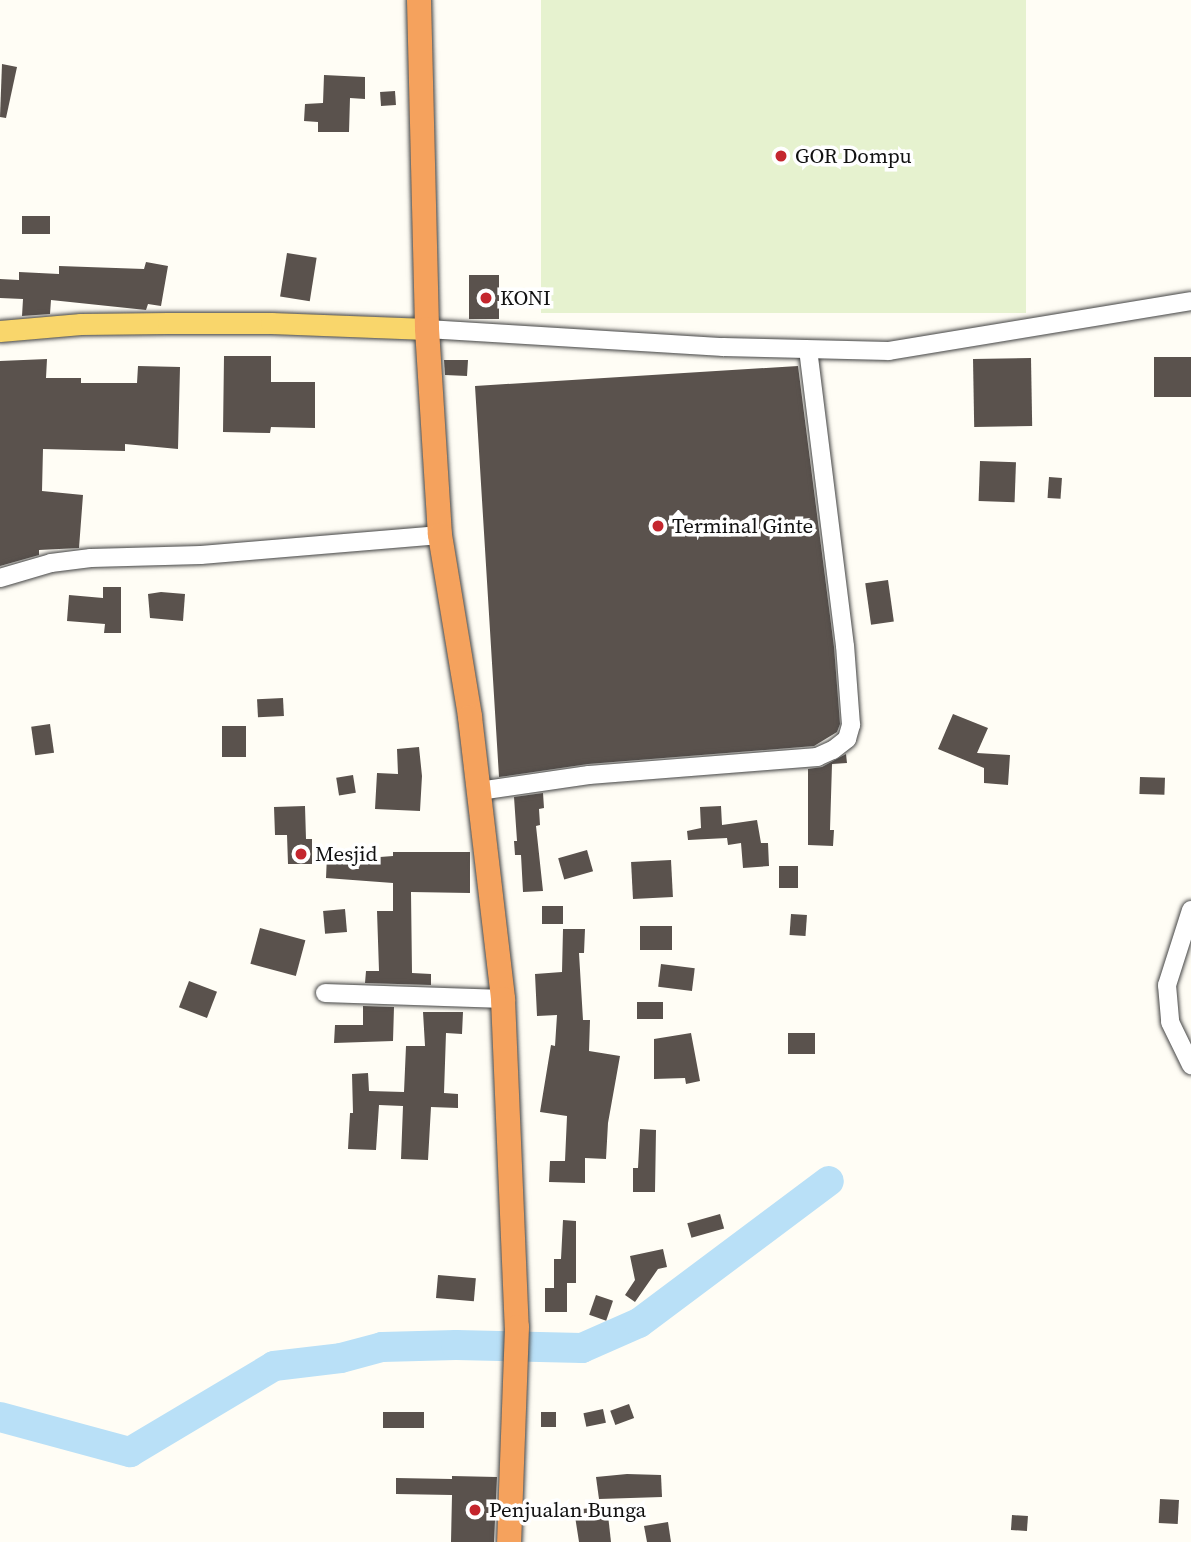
<!DOCTYPE html>
<html>
<head>
<meta charset="utf-8">
<style>
	body { margin:0 }
	#map { position:relative; width:1191px; height:1542px; overflow:hidden; background:#fffdf5; font-family:"Source Serif 4",serif }
	div>[style] { position:absolute }
	.pitch>* { inset:0; background:#e6f2cf; transform-origin:0 0 }
	.river>* { height:30px; margin:-15px; padding:0 15px; transform-origin:15px; border-radius:15px; background:#b9e0f7 }
	.building>* { inset:0; background:#5a524d; transform-origin:0 0 }
	.roads { filter:drop-shadow(0 0 2px #444) drop-shadow(0 0 2px #444) }
	.minor>* { height:18px; margin:-9px; padding:0 9px; transform-origin:9px; border-radius:9px; background:#fff }
	.major>* { height:21px; margin:-10.5px; padding:0 10.5px; transform-origin:10.5px; border-radius:10.5px; background:#f9d66b }
	.highway>* { height:24px; margin:-12px; padding:0 12px; transform-origin:12px; border-radius:12px; background:#f5a25d }
	.dots>* { width:19px; height:19px; translate:-50% -50%; box-sizing:border-box; border:4px solid #fff; border-radius:50% }
	span { translate:-50% -50%; white-space:nowrap; text-align:center; line-height:1.15; -webkit-text-stroke:7px #fff; paint-order:stroke }
	.poi-label { font-size:21px; color:#111 }
	.left { translate:0 -50%; text-align:left }
</style>
</head>
<body>
<div id="map">
	<div class="pitch">
		<div style="left:541px;top:0;width:485px;height:313px"></div>
	</div>
	<div class="river">
		<div style="left:0;top:1417px;width:135px;rotate:15.1deg"></div>
		<div style="left:130px;top:1452px;width:168px;rotate:-30.8deg"></div>
		<div style="left:274px;top:1366px;width:67px;rotate:-6.8deg"></div>
		<div style="left:341px;top:1358px;width:42px;rotate:-15deg"></div>
		<div style="left:382px;top:1347px;width:74px;rotate:-1.5deg"></div>
		<div style="left:456px;top:1345px;width:126px;rotate:1.4deg"></div>
		<div style="left:582px;top:1348px;width:62px;rotate:-23.7deg"></div>
		<div style="left:639px;top:1323px;width:237px;rotate:-36.8deg"></div>
	</div>
	<div class="building">
		<div style="clip-path:polygon(2px 64px,17px 67px,6px 118px,0 117px)"></div>
		<div style="clip-path:polygon(324px 75px,365px 77px,365px 99px,350px 98px,349px 132px,318px 132px,318px 122px,304px 121px,305px 104px,323px 103px)"></div>
		<div style="left:395px;top:91px;width:14px;height:15px;rotate:86deg"></div>
		<div style="left:50px;top:216px;width:18px;height:28px;rotate:90deg"></div>
		<div style="left:287px;top:253px;width:30px;height:44px;rotate:9deg"></div>
		<div style="clip-path:polygon(146px 262px,168px 266px,161px 306px,148px 304px,146px 310px,51px 300px,50px 314px,22px 316px,23px 299px,0 298px,0 279px,19px 280px,19px 272px,59px 274px,59px 266px,144px 269px)"></div>
		<div style="left:469px;top:275px;width:30px;height:44px"></div>
		<div style="clip-path:polygon(224px 356px,271px 356px,271px 382px,315px 382px,315px 428px,271px 427px,270px 433px,223px 432px)"></div>
		<div style="left:1191px;top:357px;width:40px;height:37px;rotate:90deg"></div>
		<div style="left:1031px;top:358px;width:68px;height:58px;rotate:89deg"></div>
		<div style="clip-path:polygon(47px 359px,46px 378px,81px 378px,81px 383px,137px 383px,138px 366px,180px 367px,178px 449px,125px 444px,125px 451px,43px 449px,42px 491px,83px 495px,79px 548px,39px 550px,39px 555px,0 566px,0 361px)"></div>
		<div style="clip-path:polygon(444px 360px,468px 360px,467px 376px,445px 375px)"></div>
		<div style="clip-path:polygon(798px 366px,834px 647px,840px 724px,837px 732px,814px 746px,588px 764px,499px 777px,475px 386px)"></div>
		<div style="left:980px;top:461px;width:36px;height:40px;rotate:2deg"></div>
		<div style="left:1049px;top:477px;width:13px;height:21px;rotate:4deg"></div>
		<div style="left:888px;top:580px;width:42px;height:23px;rotate:82deg"></div>
		<div style="clip-path:polygon(103px 587px,121px 587px,121px 633px,104px 633px,105px 624px,67px 621px,69px 595px,103px 598px)"></div>
		<div style="clip-path:polygon(161px 592px,185px 594px,183px 621px,150px 618px,148px 594px)"></div>
		<div style="left:283px;top:698px;width:18px;height:26px;rotate:87deg"></div>
		<div style="clip-path:polygon(953px 714px,988px 728px,977px 753px,1010px 755px,1008px 785px,984px 783px,984px 768px,938px 749px)"></div>
		<div style="left:50px;top:724px;width:29px;height:19px;rotate:82deg"></div>
		<div style="left:222px;top:726px;width:24px;height:31px"></div>
		<div style="clip-path:polygon(419px 747px,422px 776px,420px 811px,375px 809px,377px 773px,398px 774px,397px 749px)"></div>
		<div style="clip-path:polygon(846px 754px,847px 763px,832px 764px,830px 830px,834px 830px,833px 846px,808px 845px,808px 769px,822px 767px)"></div>
		<div style="left:353px;top:775px;width:18px;height:17px;rotate:81deg"></div>
		<div style="left:1140px;top:777px;width:25px;height:17px;rotate:2deg"></div>
		<div style="clip-path:polygon(543px 793px,544px 808px,539px 809px,540px 825px,536px 826px,543px 891px,523px 892px,521px 855px,515px 855px,514px 841px,517px 841px,514px 797px)"></div>
		<div style="clip-path:polygon(305px 806px,306px 839px,312px 839px,312px 864px,288px 864px,287px 835px,275px 835px,274px 807px)"></div>
		<div style="clip-path:polygon(721px 806px,722px 825px,757px 820px,761px 843px,768px 843px,769px 866px,743px 868px,741px 843px,728px 845px,727px 838px,688px 840px,687px 831px,701px 828px,700px 807px)"></div>
		<div style="left:587px;top:850px;width:22px;height:30px;rotate:74deg"></div>
		<div style="clip-path:polygon(393px 852px,470px 852px,470px 893px,411px 892px,412px 973px,431px 974px,431px 985px,365px 983px,366px 971px,379px 971px,377px 911px,393px 911px,393px 883px,326px 878px,327px 855px,367px 858px,393px 856px)"></div>
		<div style="left:671px;top:860px;width:37px;height:40px;rotate:87deg"></div>
		<div style="left:779px;top:866px;width:19px;height:22px"></div>
		<div style="left:542px;top:906px;width:21px;height:18px"></div>
		<div style="left:345px;top:909px;width:23px;height:22px;rotate:85deg"></div>
		<div style="left:791px;top:914px;width:16px;height:21px;rotate:4deg"></div>
		<div style="left:640px;top:926px;width:32px;height:24px"></div>
		<div style="left:260px;top:928px;width:47px;height:37px;rotate:15deg"></div>
		<div style="clip-path:polygon(563px 929px,585px 929px,584px 953px,579px 953px,583px 1020px,590px 1020px,589px 1051px,620px 1056px,608px 1123px,606px 1159px,585px 1158px,585px 1183px,549px 1182px,550px 1161px,565px 1161px,567px 1116px,540px 1112px,551px 1045px,555px 1046px,557px 1015px,537px 1016px,535px 974px,562px 972px)"></div>
		<div style="left:661px;top:964px;width:34px;height:23px;rotate:7deg"></div>
		<div style="left:189px;top:981px;width:30px;height:28px;rotate:21deg"></div>
		<div style="left:663px;top:1002px;width:17px;height:26px;rotate:90deg"></div>
		<div style="clip-path:polygon(363px 1006px,394px 1007px,393px 1041px,334px 1043px,335px 1025px,363px 1025px)"></div>
		<div style="clip-path:polygon(423px 1012px,463px 1012px,462px 1034px,446px 1033px,444px 1093px,458px 1094px,458px 1108px,431px 1107px,428px 1160px,401px 1159px,403px 1106px,379px 1105px,376px 1150px,348px 1149px,350px 1113px,353px 1113px,352px 1074px,368px 1073px,369px 1091px,404px 1092px,406px 1046px,425px 1046px)"></div>
		<div style="clip-path:polygon(691px 1033px,700px 1081px,686px 1084px,685px 1078px,654px 1079px,654px 1039px)"></div>
		<div style="left:788px;top:1033px;width:27px;height:21px"></div>
		<div style="clip-path:polygon(640px 1129px,656px 1130px,655px 1192px,633px 1192px,633px 1168px,638px 1168px)"></div>
		<div style="left:720px;top:1214px;width:15px;height:34px;rotate:74deg"></div>
		<div style="clip-path:polygon(563px 1220px,576px 1221px,576px 1283px,567px 1283px,567px 1312px,545px 1312px,545px 1288px,554px 1288px,554px 1259px,561px 1259px)"></div>
		<div style="clip-path:polygon(663px 1249px,667px 1267px,658px 1269px,635px 1302px,625px 1295px,635px 1280px,630px 1256px)"></div>
		<div style="left:438px;top:1275px;width:38px;height:23px;rotate:5deg"></div>
		<div style="left:596px;top:1295px;width:18px;height:21px;rotate:19deg"></div>
		<div style="left:629px;top:1404px;width:15px;height:20px;rotate:70deg"></div>
		<div style="left:603px;top:1409px;width:14px;height:20px;rotate:78deg"></div>
		<div style="left:383px;top:1412px;width:41px;height:16px"></div>
		<div style="left:541px;top:1412px;width:15px;height:15px"></div>
		<div style="clip-path:polygon(627px 1474px,661px 1475px,662px 1497px,599px 1499px,596px 1477px)"></div>
		<div style="clip-path:polygon(452px 1476px,497px 1477px,494px 1542px,451px 1542px,452px 1495px,396px 1494px,396px 1478px,452px 1479px)"></div>
		<div style="left:1160px;top:1499px;width:19px;height:24px;rotate:3deg"></div>
		<div style="clip-path:polygon(607px 1506px,611px 1542px,579px 1542px,574px 1510px)"></div>
		<div style="left:1012px;top:1515px;width:16px;height:15px;rotate:4deg"></div>
		<div style="clip-path:polygon(668px 1522px,671px 1542px,647px 1542px,644px 1526px)"></div>
	</div>
	<div class="roads">
		<div class="minor">
			<div style="left:427px;top:329px;width:297px;rotate:3.5deg"></div>
			<div style="left:723px;top:347px;width:166px;rotate:1.4deg"></div>
			<div style="left:889px;top:351px;width:306px;rotate:-9.4deg"></div>
			<div style="left:0;top:578px;width:53px;rotate:-16.4deg"></div>
			<div style="left:51px;top:563px;width:40px;rotate:-7.1deg"></div>
			<div style="left:91px;top:558px;width:110px;rotate:-1.6deg"></div>
			<div style="left:201px;top:555px;width:240px;rotate:-4.8deg"></div>
			<div style="left:479px;top:791px;width:111px;rotate:-8.3deg"></div>
			<div style="left:589px;top:775px;width:229px;rotate:-4.5deg"></div>
			<div style="left:817px;top:757px;width:17px;rotate:-24deg"></div>
			<div style="left:833px;top:750px;width:18px;rotate:-38deg"></div>
			<div style="left:847px;top:739px;width:15px;rotate:-74deg"></div>
			<div style="left:851px;top:725px;width:79px;rotate:-94.3deg"></div>
			<div style="left:845px;top:646px;width:297px;rotate:-97.1deg"></div>
			<div style="left:1191px;top:910px;width:79px;rotate:107.7deg"></div>
			<div style="left:1167px;top:985px;width:37px;rotate:85deg"></div>
			<div style="left:1170px;top:1022px;width:48px;rotate:64deg"></div>
			<div style="left:325px;top:993px;width:178px;rotate:1.9deg"></div>
		</div>
		<div class="major">
			<div style="left:0;top:331px;width:81px;rotate:-4.9deg"></div>
			<div style="left:81px;top:324px;width:87px;rotate:-0.7deg"></div>
			<div style="left:168px;top:323px;width:103px"></div>
			<div style="left:271px;top:323px;width:156px;rotate:2.2deg"></div>
		</div>
		<div class="highway">
			<div style="left:419px;top:0;width:329px;rotate:88.6deg"></div>
			<div style="left:427px;top:329px;width:206px;rotate:86.4deg"></div>
			<div style="left:440px;top:535px;width:184px;rotate:80.6deg"></div>
			<div style="left:470px;top:717px;width:284px;rotate:83.3deg"></div>
			<div style="left:503px;top:999px;width:328px;rotate:87.6deg"></div>
			<div style="left:517px;top:1327px;width:215px;rotate:92.1deg"></div>
		</div>
	</div>
	<div class="dots">
		<div style="left:781px;top:156px;background:#c4262e"></div>
		<div style="left:486px;top:298px;background:#c4262e"></div>
		<div style="left:658px;top:526px;background:#c4262e"></div>
		<div style="left:301px;top:854px;background:#c4262e"></div>
		<div style="left:475px;top:1510px;background:#c4262e"></div>
	</div>
	<div class="poi-label">
		<span class="left" style="left:795px;top:156px">GOR Dompu</span>
		<span class="left" style="left:500px;top:298px">KONI</span>
		<span class="left" style="left:672px;top:526px">Terminal Ginte</span>
		<span class="left" style="left:315px;top:854px">Mesjid</span>
		<span class="left" style="left:489px;top:1510px">Penjualan Bunga</span>
	</div>
</div>
</body>
</html>
